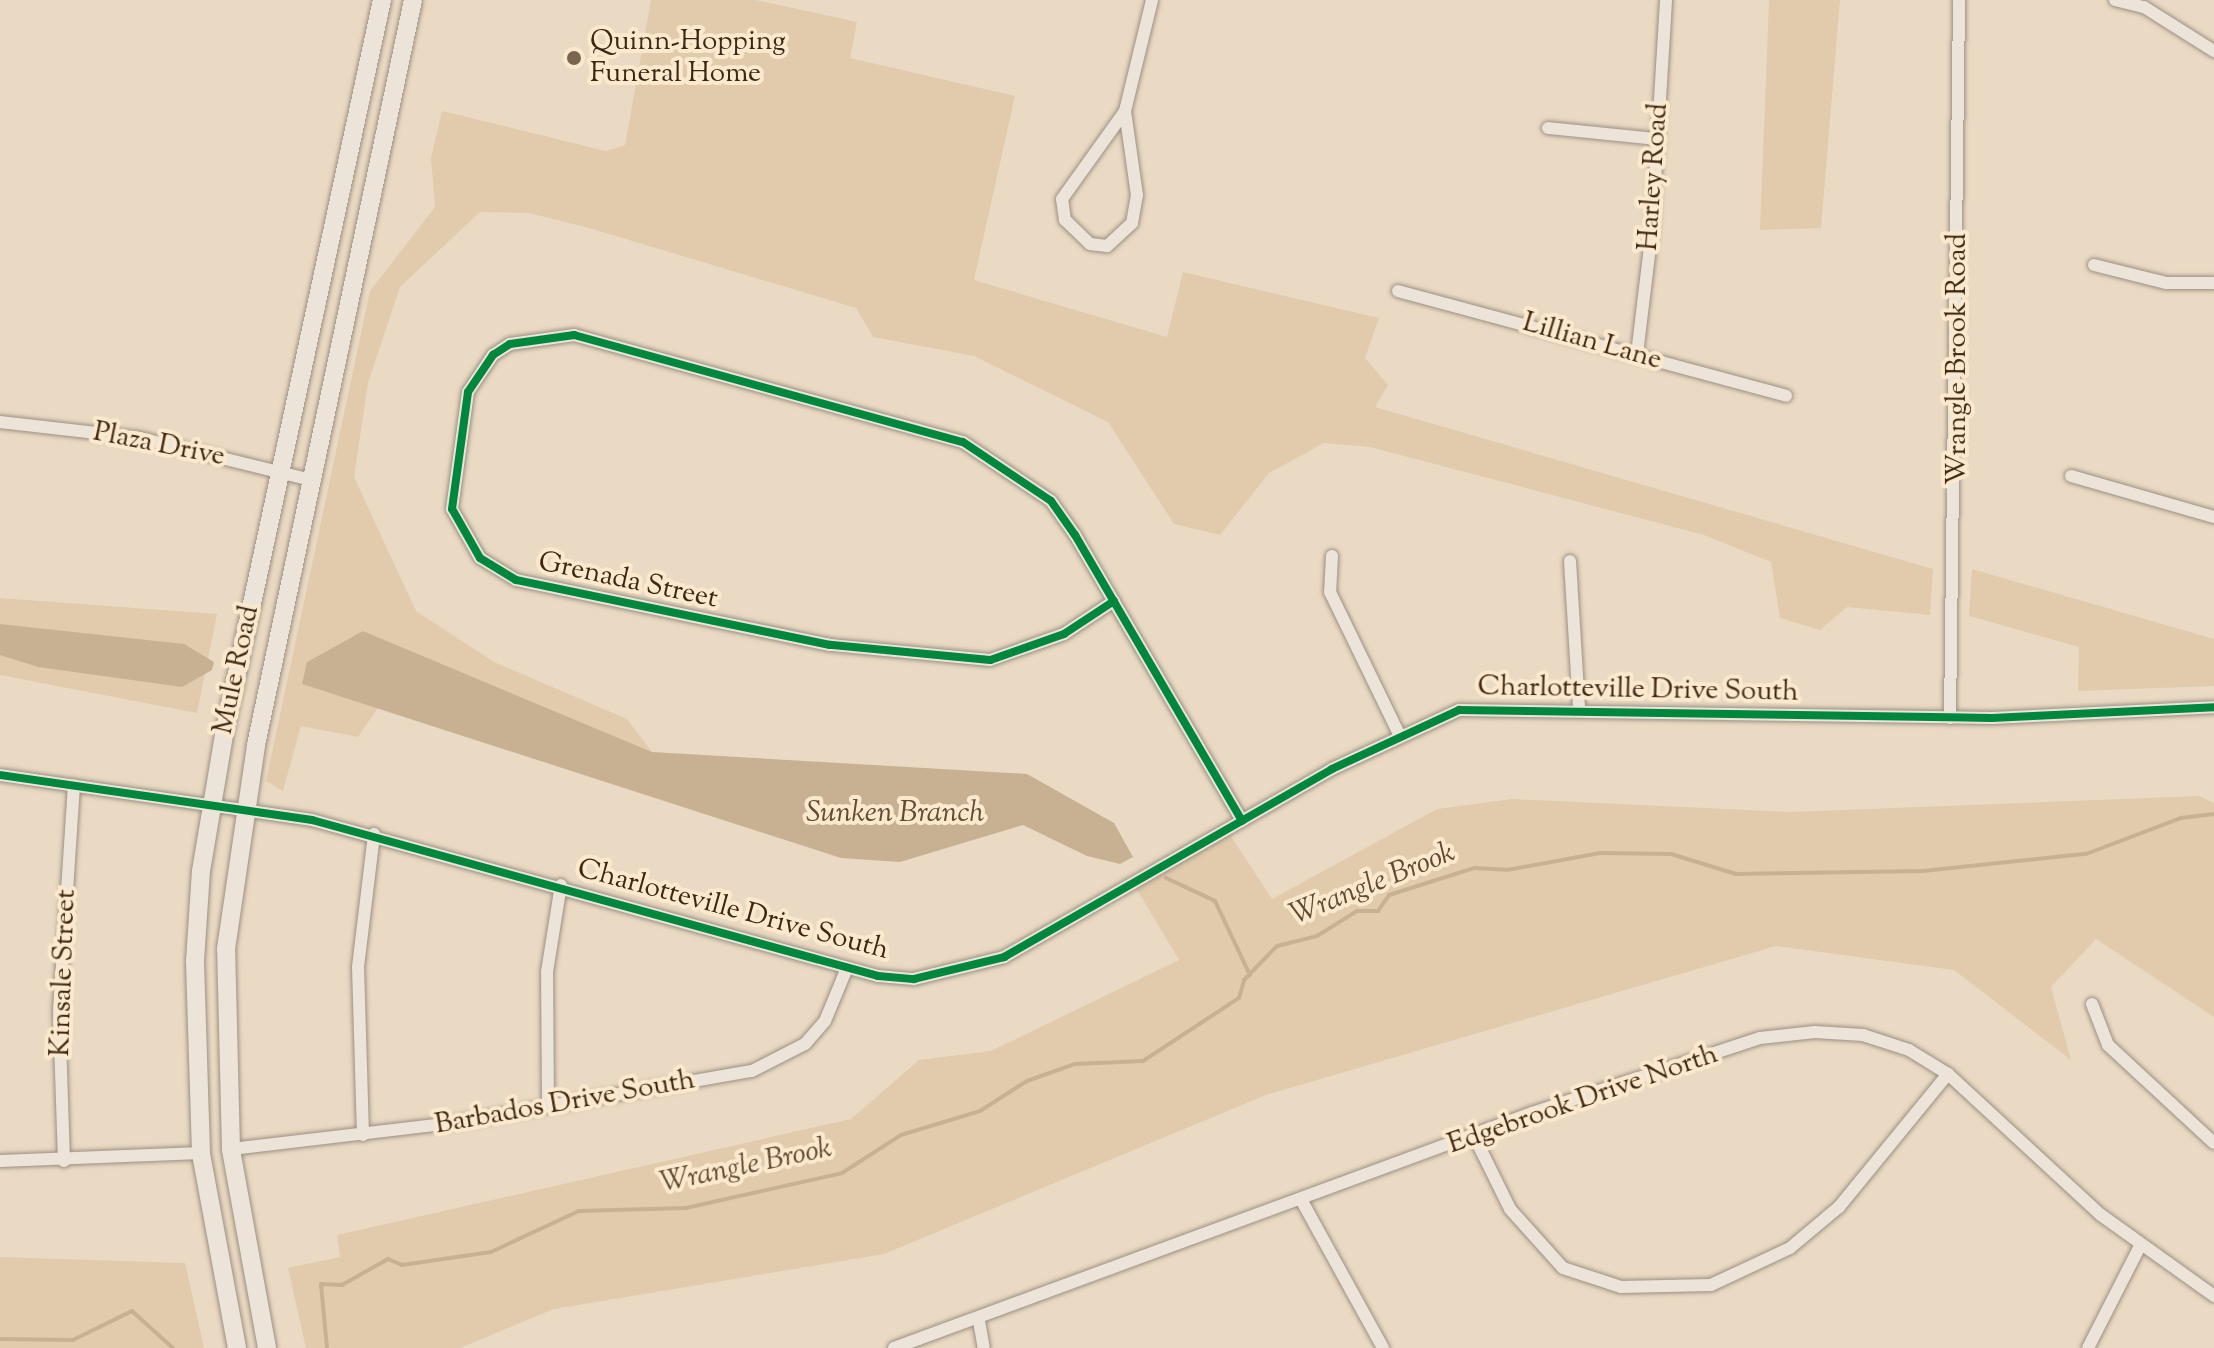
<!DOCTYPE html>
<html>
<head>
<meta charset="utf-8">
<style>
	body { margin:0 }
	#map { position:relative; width:2214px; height:1348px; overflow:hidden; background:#eadac3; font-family:"Sorts Mill Goudy",serif }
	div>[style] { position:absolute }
	.green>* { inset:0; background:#e1cbac }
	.water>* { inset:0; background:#c8b193 }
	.stream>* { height:4px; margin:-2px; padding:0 2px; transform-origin:2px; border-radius:2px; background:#c8b193 }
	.roads { filter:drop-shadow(0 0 2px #9c9082) drop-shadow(0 0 2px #9c9082) }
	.minor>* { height:12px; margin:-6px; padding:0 6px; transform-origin:6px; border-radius:6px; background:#ece4d9 }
	.secondary>* { height:18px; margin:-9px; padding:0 9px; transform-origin:9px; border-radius:9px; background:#ece4d9 }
	.cycleway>* { height:8px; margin:-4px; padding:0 4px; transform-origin:4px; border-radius:4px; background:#00873e }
	.dots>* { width:22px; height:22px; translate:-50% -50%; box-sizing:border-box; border:4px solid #fbe9ce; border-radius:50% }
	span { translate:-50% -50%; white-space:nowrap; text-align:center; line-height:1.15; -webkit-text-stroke:8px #fbe9ce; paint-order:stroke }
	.poi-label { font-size:28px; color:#3e2614 }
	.left { translate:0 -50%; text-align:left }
	.street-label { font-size:28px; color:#3e2614 }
	.water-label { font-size:30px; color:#634a34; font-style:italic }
</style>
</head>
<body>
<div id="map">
	<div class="green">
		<div style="clip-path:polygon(651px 0,756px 0,857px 22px,850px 58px,1015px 96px,974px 280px,1167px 337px,1183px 272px,1379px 318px,1365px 358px,1388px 385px,1375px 407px,1933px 569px,1930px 615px,1847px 607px,1820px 630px,1780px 618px,1771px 562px,1704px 535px,1370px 447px,1324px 443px,1269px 473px,1220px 535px,1174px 524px,1108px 422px,974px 356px,873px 337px,856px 308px,589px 228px,529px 213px,480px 212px,400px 287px,368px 383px,354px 477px,416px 611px,494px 662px,627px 719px,652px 752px,363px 631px,302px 684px,378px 708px,358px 737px,301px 726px,283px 791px,266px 781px,370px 291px,435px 207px,431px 158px,442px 111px,606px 151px,625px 145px)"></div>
		<div style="clip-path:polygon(1769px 0,1840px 0,1821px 228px,1760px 230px)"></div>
		<div style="clip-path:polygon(1972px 569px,2214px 639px,2214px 686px,2078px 691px,2079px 647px,1969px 616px)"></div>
		<div style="clip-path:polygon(0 598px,217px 614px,197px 713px,0 675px)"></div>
		<div style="clip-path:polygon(2199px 796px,2214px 803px,2214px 1017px,2096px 939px,2051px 987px,2071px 1060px,1954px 970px,1776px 946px,1266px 1095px,884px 1254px,554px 1309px,460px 1348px,306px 1348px,288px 1268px,340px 1257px,337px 1235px,851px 1119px,919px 1060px,991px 1051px,1179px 960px,1133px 883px,1227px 830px,1272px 899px,1437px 809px,1512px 799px,1790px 812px)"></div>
		<div style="clip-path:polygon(0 1257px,185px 1263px,204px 1348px,0 1348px)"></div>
	</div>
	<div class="water">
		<div style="clip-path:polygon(0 624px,184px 644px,214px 662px,212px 670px,182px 687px,38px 667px,0 655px)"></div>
		<div style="clip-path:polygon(363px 631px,652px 752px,1027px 774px,1114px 823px,1133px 857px,1120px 864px,1087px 856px,1023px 825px,900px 862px,841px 858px,302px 684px,307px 662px)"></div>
	</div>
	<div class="stream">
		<div style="left:1166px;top:878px;width:54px;rotate:25.1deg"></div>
		<div style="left:1215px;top:901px;width:82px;rotate:64.7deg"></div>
		<div style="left:0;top:1339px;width:73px;rotate:0.8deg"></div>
		<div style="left:73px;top:1340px;width:66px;rotate:-26.2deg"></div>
		<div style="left:132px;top:1311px;width:55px;rotate:42.1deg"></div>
		<div style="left:327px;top:1348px;width:64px;rotate:-95.4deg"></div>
		<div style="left:321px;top:1284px;width:21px;rotate:3deg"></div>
		<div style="left:342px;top:1285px;width:53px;rotate:-29.5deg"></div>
		<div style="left:388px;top:1259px;width:15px;rotate:23deg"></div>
		<div style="left:402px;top:1265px;width:90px;rotate:-8.3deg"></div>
		<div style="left:491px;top:1252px;width:97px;rotate:-25deg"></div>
		<div style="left:579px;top:1211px;width:107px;rotate:-1.6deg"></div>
		<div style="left:686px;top:1208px;width:160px;rotate:-12.6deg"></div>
		<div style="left:842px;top:1173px;width:70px;rotate:-32.8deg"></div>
		<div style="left:901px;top:1135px;width:83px;rotate:-16.9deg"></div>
		<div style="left:980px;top:1111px;width:56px;rotate:-32.6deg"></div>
		<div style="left:1027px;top:1081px;width:51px;rotate:-19.5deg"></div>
		<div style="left:1075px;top:1064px;width:68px;rotate:-2.5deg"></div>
		<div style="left:1143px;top:1061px;width:115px;rotate:-33.3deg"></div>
		<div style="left:1239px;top:998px;width:19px;rotate:-74deg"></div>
		<div style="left:1244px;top:980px;width:47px;rotate:-45.9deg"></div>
		<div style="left:1277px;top:946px;width:41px;rotate:-14deg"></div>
		<div style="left:1317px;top:936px;width:47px;rotate:-32deg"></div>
		<div style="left:1357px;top:911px;width:21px"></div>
		<div style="left:1378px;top:911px;width:19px;rotate:-55deg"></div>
		<div style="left:1389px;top:895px;width:89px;rotate:-17.6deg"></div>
		<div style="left:1474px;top:868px;width:33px;rotate:3deg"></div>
		<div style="left:1507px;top:870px;width:96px;rotate:-10.3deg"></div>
		<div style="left:1601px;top:853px;width:70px;rotate:0.8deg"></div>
		<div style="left:1671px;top:854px;width:68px;rotate:17.1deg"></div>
		<div style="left:1736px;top:874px;width:187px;rotate:-0.9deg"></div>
		<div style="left:1923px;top:871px;width:164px;rotate:-6deg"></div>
		<div style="left:2086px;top:854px;width:102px;rotate:-20.8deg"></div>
		<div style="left:2181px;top:818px;width:33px;rotate:-7deg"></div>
	</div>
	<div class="roads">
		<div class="minor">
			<div style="left:2115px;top:0;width:30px;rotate:14deg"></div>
			<div style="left:2144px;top:7px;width:83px;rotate:32.2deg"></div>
			<div style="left:1125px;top:111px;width:85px;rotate:81.9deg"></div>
			<div style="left:1137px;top:195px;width:28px;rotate:100deg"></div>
			<div style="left:1132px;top:223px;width:34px;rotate:137deg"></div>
			<div style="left:1107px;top:246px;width:17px;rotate:-173deg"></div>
			<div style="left:1090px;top:244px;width:35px;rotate:-136deg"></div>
			<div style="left:1065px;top:220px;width:21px;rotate:-98deg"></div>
			<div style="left:1062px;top:199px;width:108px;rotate:-54.4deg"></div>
			<div style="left:1125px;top:111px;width:114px;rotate:-76.3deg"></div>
			<div style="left:1548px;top:128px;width:109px;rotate:5.8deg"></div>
			<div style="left:2094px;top:265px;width:74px;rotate:14deg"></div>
			<div style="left:2166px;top:283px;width:48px"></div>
			<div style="left:1398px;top:291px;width:402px;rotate:15.1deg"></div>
			<div style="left:1637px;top:354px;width:125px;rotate:-83.1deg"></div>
			<div style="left:1652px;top:230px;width:230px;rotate:-86.5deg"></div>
			<div style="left:0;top:422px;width:141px;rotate:6.5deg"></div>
			<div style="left:140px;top:438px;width:180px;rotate:13.8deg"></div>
			<div style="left:2071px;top:476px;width:149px;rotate:16deg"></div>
			<div style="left:1332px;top:556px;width:36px;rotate:93deg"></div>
			<div style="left:1330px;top:592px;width:160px;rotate:64.1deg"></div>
			<div style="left:1570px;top:561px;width:148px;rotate:86.5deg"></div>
			<div style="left:1114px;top:601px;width:60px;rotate:146.6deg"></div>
			<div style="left:1064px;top:634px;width:78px;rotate:160.6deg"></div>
			<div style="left:990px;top:660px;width:161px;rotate:-174.6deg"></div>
			<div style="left:830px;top:645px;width:321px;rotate:-168.3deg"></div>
			<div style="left:516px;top:580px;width:42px;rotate:-148.6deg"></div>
			<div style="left:480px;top:558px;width:56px;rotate:-119.7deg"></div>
			<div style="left:452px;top:509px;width:118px;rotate:-82.2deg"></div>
			<div style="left:468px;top:392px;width:45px;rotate:-56deg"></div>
			<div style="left:493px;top:355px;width:20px;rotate:-33deg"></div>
			<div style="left:510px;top:344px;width:65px;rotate:-8deg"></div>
			<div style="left:574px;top:335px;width:403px;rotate:15.4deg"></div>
			<div style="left:963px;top:442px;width:106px;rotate:33.8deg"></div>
			<div style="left:1051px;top:501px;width:42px;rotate:54.8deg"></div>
			<div style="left:1075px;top:535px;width:331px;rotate:59.7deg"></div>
			<div style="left:1950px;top:718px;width:718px;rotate:-89.28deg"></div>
			<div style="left:0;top:775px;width:315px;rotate:8.2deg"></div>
			<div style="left:312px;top:820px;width:587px;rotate:15.41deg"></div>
			<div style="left:878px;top:976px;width:36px;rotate:5deg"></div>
			<div style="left:914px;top:979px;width:93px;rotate:-13.7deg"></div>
			<div style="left:1004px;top:957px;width:378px;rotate:-29.8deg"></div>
			<div style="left:1332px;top:769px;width:140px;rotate:-24.9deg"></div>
			<div style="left:1459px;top:710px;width:533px;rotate:0.86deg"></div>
			<div style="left:1992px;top:718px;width:222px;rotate:-2.8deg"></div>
			<div style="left:2092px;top:1004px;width:44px;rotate:68.7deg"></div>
			<div style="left:2108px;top:1045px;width:144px;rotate:42.8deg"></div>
			<div style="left:548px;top:1106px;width:134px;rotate:-90.4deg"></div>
			<div style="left:547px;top:972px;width:88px;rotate:-80.9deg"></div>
			<div style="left:363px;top:1135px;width:168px;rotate:-91.7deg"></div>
			<div style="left:358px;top:967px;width:134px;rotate:-83.1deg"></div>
			<div style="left:1474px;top:1136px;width:81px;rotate:63.7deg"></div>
			<div style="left:1510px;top:1209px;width:79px;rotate:48.1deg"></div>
			<div style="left:1563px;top:1268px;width:61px;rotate:18.1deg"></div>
			<div style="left:1621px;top:1287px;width:90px;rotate:-1.3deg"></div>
			<div style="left:1711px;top:1285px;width:87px;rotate:-25.1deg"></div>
			<div style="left:1790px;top:1248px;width:64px;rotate:-39.9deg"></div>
			<div style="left:1839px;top:1207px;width:172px;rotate:-50.7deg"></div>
			<div style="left:231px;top:1149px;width:224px;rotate:-6.7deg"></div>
			<div style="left:453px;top:1123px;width:303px;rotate:-9.9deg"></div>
			<div style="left:752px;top:1071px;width:59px;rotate:-27deg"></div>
			<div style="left:805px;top:1044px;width:30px;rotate:-49deg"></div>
			<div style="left:825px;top:1021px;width:57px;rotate:-67.5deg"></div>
			<div style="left:0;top:1161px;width:201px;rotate:-2.3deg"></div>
			<div style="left:64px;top:1161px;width:150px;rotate:-91.9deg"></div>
			<div style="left:59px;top:1011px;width:226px;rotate:-86.2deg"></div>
			<div style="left:1303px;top:1203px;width:166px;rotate:61.1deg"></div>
			<div style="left:979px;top:1321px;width:27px;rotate:80deg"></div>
			<div style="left:894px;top:1348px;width:680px;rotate:-20.22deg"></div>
			<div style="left:1532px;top:1113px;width:240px;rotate:-18.2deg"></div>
			<div style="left:1760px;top:1038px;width:55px;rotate:-6.2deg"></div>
			<div style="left:1815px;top:1032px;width:48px;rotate:3.6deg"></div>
			<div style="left:1863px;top:1035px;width:48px;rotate:18.1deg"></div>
			<div style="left:1909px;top:1050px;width:46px;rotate:31.6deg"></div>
			<div style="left:1948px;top:1074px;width:208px;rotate:42.7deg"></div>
			<div style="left:2101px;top:1215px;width:139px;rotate:35.6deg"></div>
			<div style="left:2088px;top:1348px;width:114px;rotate:-63deg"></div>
		</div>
		<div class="secondary">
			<div style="left:237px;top:1348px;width:198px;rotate:-100.5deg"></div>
			<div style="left:201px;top:1153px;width:192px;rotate:-91.8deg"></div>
			<div style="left:195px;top:961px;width:90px;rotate:-86.2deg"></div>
			<div style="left:201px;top:871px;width:144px;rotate:-80.4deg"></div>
			<div style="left:225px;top:729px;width:746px;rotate:-77.85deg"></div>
			<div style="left:267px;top:1348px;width:202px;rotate:-100.3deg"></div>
			<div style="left:231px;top:1149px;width:200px;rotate:-91.4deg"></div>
			<div style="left:226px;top:949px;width:206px;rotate:-81.6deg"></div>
			<div style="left:256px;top:745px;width:761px;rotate:-78.1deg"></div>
		</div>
	</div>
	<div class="cycleway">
		<div style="left:1114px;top:601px;width:60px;rotate:146.6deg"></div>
		<div style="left:1064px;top:634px;width:78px;rotate:160.6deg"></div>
		<div style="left:990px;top:660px;width:161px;rotate:-174.6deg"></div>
		<div style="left:830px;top:645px;width:321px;rotate:-168.3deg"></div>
		<div style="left:516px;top:580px;width:42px;rotate:-148.6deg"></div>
		<div style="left:480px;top:558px;width:56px;rotate:-119.7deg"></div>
		<div style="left:452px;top:509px;width:118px;rotate:-82.2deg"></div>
		<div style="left:468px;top:392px;width:45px;rotate:-56deg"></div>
		<div style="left:493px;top:355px;width:20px;rotate:-33deg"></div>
		<div style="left:510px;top:344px;width:65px;rotate:-8deg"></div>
		<div style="left:574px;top:335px;width:403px;rotate:15.4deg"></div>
		<div style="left:963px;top:442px;width:106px;rotate:33.8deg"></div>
		<div style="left:1051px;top:501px;width:42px;rotate:54.8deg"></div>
		<div style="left:1075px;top:535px;width:331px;rotate:59.7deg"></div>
		<div style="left:0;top:775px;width:315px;rotate:8.2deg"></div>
		<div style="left:312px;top:820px;width:587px;rotate:15.41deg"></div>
		<div style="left:878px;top:976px;width:36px;rotate:5deg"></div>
		<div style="left:914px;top:979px;width:93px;rotate:-13.7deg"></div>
		<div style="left:1004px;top:957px;width:378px;rotate:-29.8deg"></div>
		<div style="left:1332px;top:769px;width:140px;rotate:-24.9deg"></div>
		<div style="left:1459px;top:710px;width:533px;rotate:0.86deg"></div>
		<div style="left:1992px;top:718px;width:222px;rotate:-2.8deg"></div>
	</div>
	<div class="dots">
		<div style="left:574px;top:58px;background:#7a6551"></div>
	</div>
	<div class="poi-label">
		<span class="left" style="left:590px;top:58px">Quinn-Hopping<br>Funeral Home</span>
	</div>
	<div class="street-label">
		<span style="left:1654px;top:177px;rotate:-86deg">Harley Road</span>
		<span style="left:1592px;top:342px;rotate:16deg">Lillian Lane</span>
		<span style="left:1958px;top:359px;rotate:-90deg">Wrangle Brook Road</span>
		<span style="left:159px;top:445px;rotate:11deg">Plaza Drive</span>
		<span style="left:628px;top:581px;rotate:12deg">Grenada Street</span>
		<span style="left:237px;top:670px;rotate:-78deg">Mule Road</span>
		<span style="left:1638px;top:690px;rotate:1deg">Charlotteville Drive South</span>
		<span style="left:733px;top:910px;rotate:15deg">Charlotteville Drive South</span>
		<span style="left:64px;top:973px;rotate:-88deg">Kinsale Street</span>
		<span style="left:1583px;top:1100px;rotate:-19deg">Edgebrook Drive North</span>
		<span style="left:565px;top:1103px;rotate:-10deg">Barbados Drive South</span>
	</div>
	<div class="water-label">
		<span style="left:895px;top:814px">Sunken Branch</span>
		<span style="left:1373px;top:885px;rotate:-22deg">Wrangle Brook</span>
		<span style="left:746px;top:1167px;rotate:-12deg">Wrangle Brook</span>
	</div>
</div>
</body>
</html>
